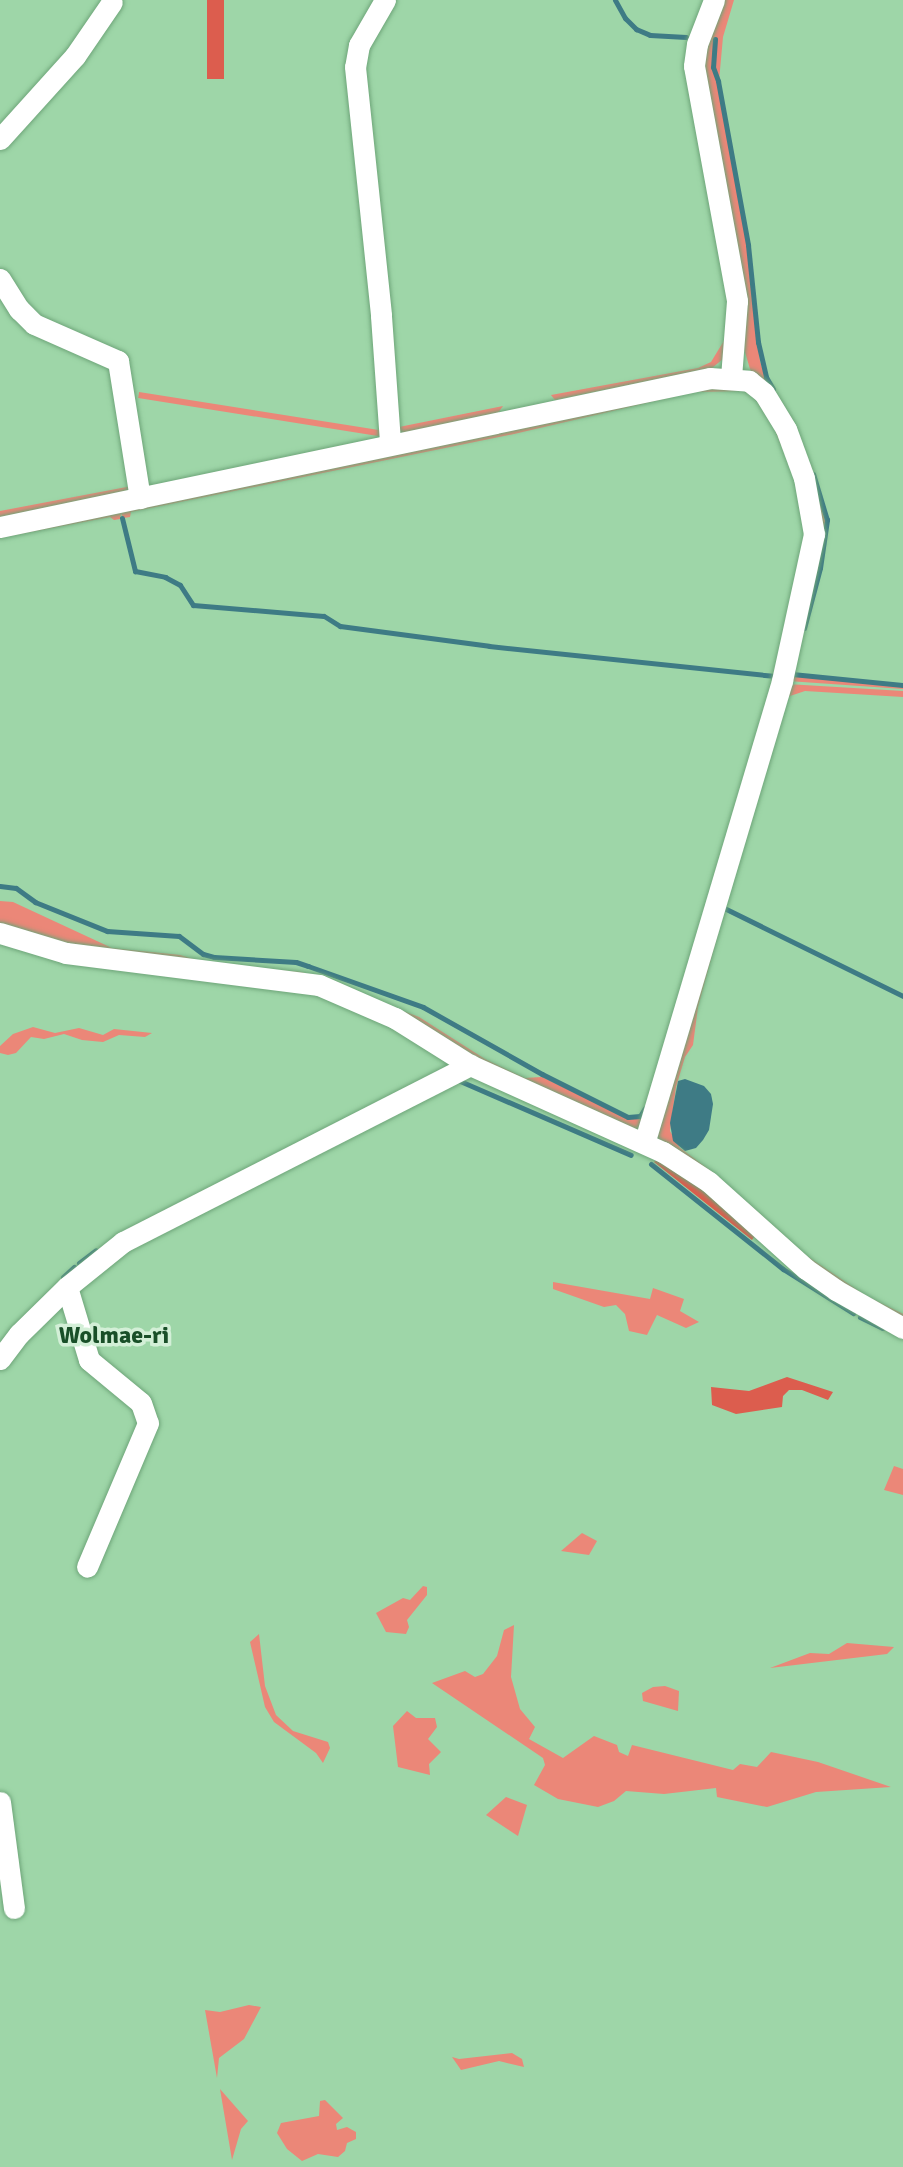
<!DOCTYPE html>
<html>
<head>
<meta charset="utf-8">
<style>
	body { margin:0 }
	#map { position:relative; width:903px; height:2167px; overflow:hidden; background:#9ed6a8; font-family:Signika,sans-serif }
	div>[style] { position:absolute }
	.green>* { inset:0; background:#eb8778; transform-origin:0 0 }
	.forest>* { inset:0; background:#dc5d4e; transform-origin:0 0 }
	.water>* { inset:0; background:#3e7b85 }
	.stream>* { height:5px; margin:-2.5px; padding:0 2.5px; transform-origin:2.5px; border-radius:2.5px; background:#3e7b85 }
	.roads { filter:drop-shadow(0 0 2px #6ea579) drop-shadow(0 0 2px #6ea579) }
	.street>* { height:21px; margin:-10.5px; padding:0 10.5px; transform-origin:10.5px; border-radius:10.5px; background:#fff }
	span { translate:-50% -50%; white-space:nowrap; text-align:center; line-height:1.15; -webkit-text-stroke:7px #d3efd7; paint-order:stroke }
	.quarter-label { font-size:24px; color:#194f28; font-weight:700 }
</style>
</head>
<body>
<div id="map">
	<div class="green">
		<div style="clip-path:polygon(718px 0,734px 0,723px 37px,719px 81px,714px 67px,716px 39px,712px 67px,717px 81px,747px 246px,760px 361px,765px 378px,811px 473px,825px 521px,819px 567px,791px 674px,903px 685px,903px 689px,788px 681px,816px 531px,750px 369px,742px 342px,701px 63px)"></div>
		<div style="clip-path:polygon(725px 339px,723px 359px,712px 368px,555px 400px,551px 395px,698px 368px,711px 362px)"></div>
		<div style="clip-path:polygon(732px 382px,748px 386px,756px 393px,783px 433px,800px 476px,809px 537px,802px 580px,775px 690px,691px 977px,641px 1131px,619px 1127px,476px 1065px,397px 1018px,320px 984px,297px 978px,66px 948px,0 927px,0 901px,13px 902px,112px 948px,180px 955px,211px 964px,302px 972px,419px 1017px,485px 1059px,525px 1078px,542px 1077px,629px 1119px,643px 1116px,776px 676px,802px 564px,807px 534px,799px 492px,782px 441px,755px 398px,744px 391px,694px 392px,514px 434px,131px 512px,130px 517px,123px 518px,121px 513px,120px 519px,114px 520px,110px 517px,0 538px,0 530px,708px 383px)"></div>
		<div style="clip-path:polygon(503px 406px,498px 413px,401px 434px,399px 427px)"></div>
		<div style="left:385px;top:431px;width:6px;height:249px;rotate:99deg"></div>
		<div style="clip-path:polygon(132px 486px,133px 491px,0 517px,0 511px)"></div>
		<div style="clip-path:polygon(787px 684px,903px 691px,903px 697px,805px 691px,787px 697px,781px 705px,755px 793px,758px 797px,720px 906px,721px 923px,698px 1007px,693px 1045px,685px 1057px,676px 1087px,670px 1131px,680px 1148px,714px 1173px,807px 1256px,865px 1295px,903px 1314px,903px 1322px,809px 1266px,712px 1180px,664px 1149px,657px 1138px,655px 1128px,660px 1104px,775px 709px)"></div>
		<div style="clip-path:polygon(33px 1027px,55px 1033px,79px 1028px,103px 1035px,114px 1029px,152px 1033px,145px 1037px,119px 1035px,103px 1042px,82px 1040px,64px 1034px,44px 1039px,31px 1037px,16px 1053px,8px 1055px,0 1053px,0 1046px,13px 1034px)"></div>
		<div style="clip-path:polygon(553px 1282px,650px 1299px,653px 1288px,684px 1299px,680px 1311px,699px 1322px,686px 1328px,657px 1315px,647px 1335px,629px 1331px,625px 1314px,616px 1305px,604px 1307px,553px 1289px)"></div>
		<div style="clip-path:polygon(894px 1466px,903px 1469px,903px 1495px,884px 1490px)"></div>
		<div style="clip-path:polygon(582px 1533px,597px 1541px,589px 1555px,561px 1551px)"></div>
		<div style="clip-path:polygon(423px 1586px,427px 1587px,427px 1595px,407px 1620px,409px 1627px,406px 1634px,386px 1632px,376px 1613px,403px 1598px,410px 1600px)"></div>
		<div style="clip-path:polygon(514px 1625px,511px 1677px,520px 1709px,535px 1727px,529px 1739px,563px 1758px,594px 1736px,617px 1745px,619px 1752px,628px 1756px,632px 1745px,733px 1770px,740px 1764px,757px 1767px,771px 1752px,818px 1762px,891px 1787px,816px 1792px,767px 1807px,717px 1797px,716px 1788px,664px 1794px,626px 1791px,614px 1801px,598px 1807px,558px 1799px,534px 1785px,545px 1765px,543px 1758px,432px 1683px,465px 1671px,475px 1677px,483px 1674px,497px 1656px,504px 1630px)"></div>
		<div style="clip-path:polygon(259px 1634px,265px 1686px,276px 1715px,293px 1731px,328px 1742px,330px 1748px,323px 1763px,316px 1753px,274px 1722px,265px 1707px,250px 1642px)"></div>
		<div style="clip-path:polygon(847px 1643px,894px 1647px,887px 1654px,770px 1668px,810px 1653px,829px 1654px)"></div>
		<div style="clip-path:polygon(665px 1686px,679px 1691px,678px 1711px,643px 1701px,642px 1693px,653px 1687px)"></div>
		<div style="clip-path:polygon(407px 1711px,416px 1718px,435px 1718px,437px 1727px,428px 1739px,441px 1752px,429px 1764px,430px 1775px,398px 1767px,393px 1726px)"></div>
		<div style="clip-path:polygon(506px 1797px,527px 1805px,518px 1836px,486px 1815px)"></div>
		<div style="clip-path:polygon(249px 2005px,261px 2007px,244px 2039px,219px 2058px,217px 2078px,205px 2010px,220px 2012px)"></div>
		<div style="clip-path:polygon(512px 2053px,522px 2059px,524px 2067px,499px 2061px,461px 2070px,452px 2057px,459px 2059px)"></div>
		<div style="clip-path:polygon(220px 2089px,248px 2121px,241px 2129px,232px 2160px)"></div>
		<div style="clip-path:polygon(325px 2100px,343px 2118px,336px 2124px,337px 2130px,347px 2127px,356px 2132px,356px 2139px,347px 2143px,345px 2151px,338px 2157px,318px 2154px,302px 2161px,287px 2149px,277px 2133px,281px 2123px,319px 2116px,320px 2101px)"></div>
	</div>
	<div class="forest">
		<div style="left:207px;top:0;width:17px;height:79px"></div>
		<div style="clip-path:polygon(659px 1157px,706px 1186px,757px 1233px,752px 1240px,654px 1162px)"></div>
		<div style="clip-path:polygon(787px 1377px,833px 1392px,828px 1400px,802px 1390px,789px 1390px,783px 1396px,782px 1407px,736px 1414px,712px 1405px,711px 1387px,749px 1391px)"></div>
	</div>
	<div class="water">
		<div style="clip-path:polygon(685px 1079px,704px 1086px,711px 1094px,713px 1104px,709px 1130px,703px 1140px,696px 1148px,685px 1151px,673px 1141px,670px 1123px,678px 1081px)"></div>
	</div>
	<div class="stream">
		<div style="left:615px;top:0;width:21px;rotate:61deg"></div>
		<div style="left:625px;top:18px;width:16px;rotate:45deg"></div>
		<div style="left:636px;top:29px;width:15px;rotate:23deg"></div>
		<div style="left:650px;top:35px;width:36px;rotate:3deg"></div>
		<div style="left:715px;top:39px;width:28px;rotate:94deg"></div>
		<div style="left:713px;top:67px;width:15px;rotate:70deg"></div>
		<div style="left:718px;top:81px;width:167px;rotate:79.6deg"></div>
		<div style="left:748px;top:245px;width:98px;rotate:84.1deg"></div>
		<div style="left:758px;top:342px;width:36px;rotate:77deg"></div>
		<div style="left:766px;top:377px;width:14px;rotate:60deg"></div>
		<div style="left:122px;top:518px;width:55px;rotate:76.2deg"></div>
		<div style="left:135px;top:571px;width:31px;rotate:11deg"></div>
		<div style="left:165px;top:577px;width:17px;rotate:28deg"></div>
		<div style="left:180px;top:585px;width:24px;rotate:57deg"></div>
		<div style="left:193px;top:605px;width:131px;rotate:4.8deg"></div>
		<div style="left:324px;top:616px;width:19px;rotate:32deg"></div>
		<div style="left:340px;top:626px;width:150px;rotate:7.6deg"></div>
		<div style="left:489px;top:646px;width:288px;rotate:6deg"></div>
		<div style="left:804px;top:628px;width:62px;rotate:-75.1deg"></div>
		<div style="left:820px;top:568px;width:49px;rotate:-81.7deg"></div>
		<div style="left:827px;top:520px;width:48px;rotate:-106.9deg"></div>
		<div style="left:793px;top:671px;width:3px;rotate:108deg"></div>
		<div style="left:792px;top:674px;width:112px;rotate:5.7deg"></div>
		<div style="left:0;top:886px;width:16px;rotate:7deg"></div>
		<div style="left:16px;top:888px;width:24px;rotate:36deg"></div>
		<div style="left:35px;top:902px;width:78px;rotate:21.9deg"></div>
		<div style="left:107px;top:931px;width:72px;rotate:4deg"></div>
		<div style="left:179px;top:936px;width:30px;rotate:37deg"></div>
		<div style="left:203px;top:954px;width:11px;rotate:15deg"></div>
		<div style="left:214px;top:957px;width:82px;rotate:3.5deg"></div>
		<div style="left:296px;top:962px;width:13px;rotate:18deg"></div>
		<div style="left:308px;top:966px;width:122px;rotate:19.6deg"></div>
		<div style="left:423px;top:1007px;width:137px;rotate:29.4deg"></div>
		<div style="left:542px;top:1074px;width:96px;rotate:26.6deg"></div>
		<div style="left:628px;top:1117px;width:12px;rotate:-5deg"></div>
		<div style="left:640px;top:1116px;width:9px;rotate:-58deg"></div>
		<div style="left:720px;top:906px;width:204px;rotate:26.2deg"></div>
		<div style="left:460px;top:1081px;width:186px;rotate:23.4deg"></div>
		<div style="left:651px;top:1164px;width:169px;rotate:38.5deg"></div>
		<div style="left:783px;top:1269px;width:83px;rotate:32.2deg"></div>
		<div style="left:79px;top:1263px;width:21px;rotate:-37deg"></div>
		<div style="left:63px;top:1277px;width:15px;rotate:-42deg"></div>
		<div style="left:860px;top:1317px;width:25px;rotate:26deg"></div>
	</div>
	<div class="roads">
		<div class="street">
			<div style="left:385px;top:0;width:52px;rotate:120deg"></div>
			<div style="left:359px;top:45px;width:22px;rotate:100deg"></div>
			<div style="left:355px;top:67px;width:250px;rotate:84deg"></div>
			<div style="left:381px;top:316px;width:127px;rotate:85.9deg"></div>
			<div style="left:714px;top:0;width:47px;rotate:111.1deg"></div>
			<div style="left:697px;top:44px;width:22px;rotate:98deg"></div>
			<div style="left:694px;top:66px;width:239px;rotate:79.6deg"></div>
			<div style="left:737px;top:301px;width:76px;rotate:94.5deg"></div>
			<div style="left:0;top:139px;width:112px;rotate:-47.9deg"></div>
			<div style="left:75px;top:56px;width:65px;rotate:-55.6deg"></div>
			<div style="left:0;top:279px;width:36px;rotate:58deg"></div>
			<div style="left:19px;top:309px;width:21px;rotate:45deg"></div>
			<div style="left:34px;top:324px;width:92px;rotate:23.8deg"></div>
			<div style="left:118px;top:361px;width:139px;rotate:80.9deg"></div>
			<div style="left:0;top:527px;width:725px;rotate:-11.85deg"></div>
			<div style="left:710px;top:378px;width:39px;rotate:4deg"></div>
			<div style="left:749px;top:381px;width:19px;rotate:39deg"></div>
			<div style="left:764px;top:393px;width:42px;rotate:58.6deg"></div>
			<div style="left:786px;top:429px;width:52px;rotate:69.8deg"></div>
			<div style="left:804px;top:478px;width:57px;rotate:79.9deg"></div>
			<div style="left:814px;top:534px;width:150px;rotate:102.3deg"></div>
			<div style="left:782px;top:681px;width:480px;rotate:106.6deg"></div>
			<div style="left:0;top:933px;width:69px;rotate:16.9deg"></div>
			<div style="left:66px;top:953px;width:255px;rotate:7.2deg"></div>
			<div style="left:319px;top:985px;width:83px;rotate:23.5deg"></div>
			<div style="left:395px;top:1018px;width:89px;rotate:32.1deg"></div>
			<div style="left:470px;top:1065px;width:212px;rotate:24.3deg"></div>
			<div style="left:663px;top:1152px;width:55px;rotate:33.1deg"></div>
			<div style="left:709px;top:1182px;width:130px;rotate:41.9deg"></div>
			<div style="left:806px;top:1269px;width:37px;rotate:35deg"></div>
			<div style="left:836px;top:1290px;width:77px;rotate:29.6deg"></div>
			<div style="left:67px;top:1287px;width:76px;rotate:73.2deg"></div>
			<div style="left:89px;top:1360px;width:67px;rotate:39.6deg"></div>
			<div style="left:141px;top:1403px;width:21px;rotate:71deg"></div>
			<div style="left:148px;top:1423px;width:156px;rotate:113deg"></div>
			<div style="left:0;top:1359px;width:31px;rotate:-53deg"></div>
			<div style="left:19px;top:1334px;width:67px;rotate:-44.4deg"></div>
			<div style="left:67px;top:1287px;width:72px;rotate:-38.8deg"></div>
			<div style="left:123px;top:1242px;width:390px;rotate:-27deg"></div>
			<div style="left:0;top:1802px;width:107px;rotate:82.5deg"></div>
		</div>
	</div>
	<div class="quarter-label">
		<span style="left:114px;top:1336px">Wolmae-ri</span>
	</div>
</div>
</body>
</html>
